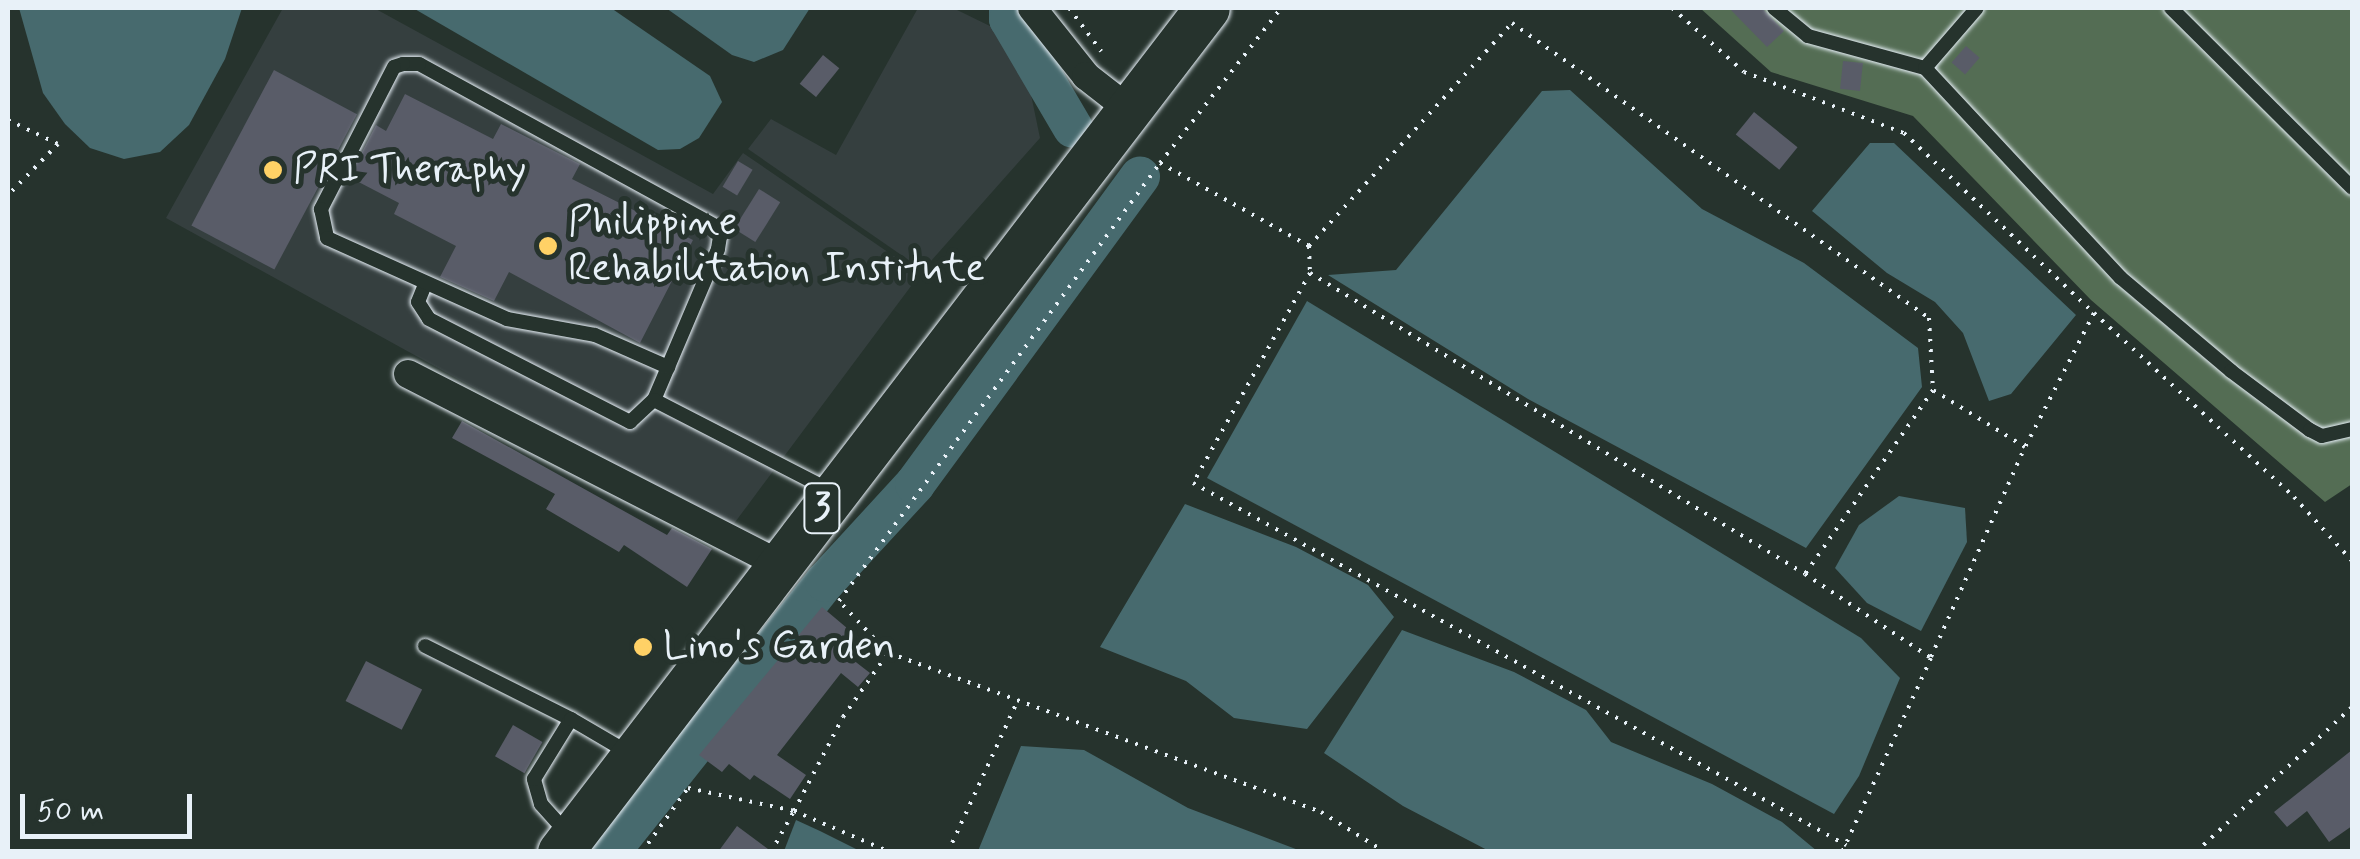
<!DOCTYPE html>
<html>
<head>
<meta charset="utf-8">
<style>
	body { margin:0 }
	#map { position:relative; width:2360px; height:859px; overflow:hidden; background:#26332d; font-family:Mynerve,sans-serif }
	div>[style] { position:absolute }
	.built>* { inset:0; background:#353f3f }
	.green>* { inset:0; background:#546d54 }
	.water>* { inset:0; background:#476a6e }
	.river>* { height:40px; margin:-20px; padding:0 20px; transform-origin:20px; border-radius:20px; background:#476a6e }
	.building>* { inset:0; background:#595c68; transform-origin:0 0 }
	.path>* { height:4px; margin-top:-2px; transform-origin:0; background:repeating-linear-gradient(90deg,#e8f1f8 0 2.5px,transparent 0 10.5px) }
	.roads { filter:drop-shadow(0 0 2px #e8f1f8) drop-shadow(0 0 2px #e8f1f8) }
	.service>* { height:14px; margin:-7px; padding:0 7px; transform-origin:7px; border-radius:7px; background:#26332d }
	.minor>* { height:28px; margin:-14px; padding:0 14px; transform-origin:14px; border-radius:14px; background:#26332d }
	.trunk>* { height:45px; margin:-22.5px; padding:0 22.5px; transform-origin:22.5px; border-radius:22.5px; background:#26332d }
	.dots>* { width:28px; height:28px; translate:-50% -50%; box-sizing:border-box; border:5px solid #26332d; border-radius:50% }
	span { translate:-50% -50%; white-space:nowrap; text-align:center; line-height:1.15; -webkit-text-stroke:10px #26332d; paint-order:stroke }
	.shield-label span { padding:2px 8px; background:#26332d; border:2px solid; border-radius:8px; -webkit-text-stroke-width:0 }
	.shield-label { font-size:38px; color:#e8f1f8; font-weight:700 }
	.poi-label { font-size:40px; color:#e8f1f8 }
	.left { translate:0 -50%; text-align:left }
	.frame { position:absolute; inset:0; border:10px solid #e8f1f8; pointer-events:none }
	.scale { position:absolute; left:20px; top:794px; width:172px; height:45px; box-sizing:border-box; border:5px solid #e8f1f8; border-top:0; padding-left:12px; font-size:30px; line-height:35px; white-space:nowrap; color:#e8f1f8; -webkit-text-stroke:8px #26332d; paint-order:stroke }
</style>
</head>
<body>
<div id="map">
	<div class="built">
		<div style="clip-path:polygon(283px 8px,374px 8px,713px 194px,743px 153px,920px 274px,730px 529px,166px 218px)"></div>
		<div style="clip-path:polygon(918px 8px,953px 8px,994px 28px,1023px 56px,1040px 138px,923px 270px,748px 149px,771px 119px,836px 155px)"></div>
	</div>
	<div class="green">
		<div style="clip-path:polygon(1700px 8px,2352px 8px,2352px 484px,2325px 502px,2091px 300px,1913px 116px,1771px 72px)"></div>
	</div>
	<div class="water">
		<div style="clip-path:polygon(19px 8px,242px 8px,225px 59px,189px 125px,160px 152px,124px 159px,90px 148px,65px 124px,43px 93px)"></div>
		<div style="clip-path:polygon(413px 8px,611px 8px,710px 76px,722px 102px,699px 138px,680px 149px,658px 150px)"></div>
		<div style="clip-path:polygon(666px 8px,810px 8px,783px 50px,754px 62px,732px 55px)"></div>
		<div style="clip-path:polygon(1570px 90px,1702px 209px,1804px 263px,1918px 348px,1922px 387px,1806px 548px,1528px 399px,1328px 275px,1396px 270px,1542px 91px)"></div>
		<div style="clip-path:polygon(1870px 143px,1894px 143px,2076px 315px,2011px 394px,1989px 401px,1963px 333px,1935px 302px,1887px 273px,1812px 211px)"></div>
		<div style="clip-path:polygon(1307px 301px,1861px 638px,1900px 678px,1859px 776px,1834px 814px,1207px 478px)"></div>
		<div style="clip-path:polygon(1899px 496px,1965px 508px,1967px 542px,1921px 631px,1867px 603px,1835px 568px,1859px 525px)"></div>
		<div style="clip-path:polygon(1185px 504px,1296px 547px,1368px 585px,1394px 617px,1307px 729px,1234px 718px,1186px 681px,1100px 647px)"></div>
		<div style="clip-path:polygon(1402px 630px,1514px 672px,1586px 710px,1611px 742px,1712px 784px,1782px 822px,1817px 851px,1489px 851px,1403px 806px,1324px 753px)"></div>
		<div style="clip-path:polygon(1021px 746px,1084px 750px,1188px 808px,1301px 851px,978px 851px)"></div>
		<div style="clip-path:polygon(796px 820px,820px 831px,860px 851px,784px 851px)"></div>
	</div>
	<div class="river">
		<div style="left:1009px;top:8px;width:11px;rotate:90deg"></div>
		<div style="left:1009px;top:19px;width:126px;rotate:59.6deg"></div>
		<div style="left:610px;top:852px;width:345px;rotate:-51.5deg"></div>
		<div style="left:825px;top:582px;width:133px;rotate:-47.4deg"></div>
		<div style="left:915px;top:484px;width:381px;rotate:-53.8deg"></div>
	</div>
	<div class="building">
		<div style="clip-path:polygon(1729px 8px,1762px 8px,1784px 31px,1767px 47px)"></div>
		<div style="left:1966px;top:46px;width:18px;height:22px;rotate:41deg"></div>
		<div style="left:823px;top:55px;width:21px;height:37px;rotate:39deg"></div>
		<div style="left:1843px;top:61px;width:20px;height:28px;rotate:6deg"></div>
		<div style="left:274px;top:70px;width:94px;height:176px;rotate:28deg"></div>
		<div style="clip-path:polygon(405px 94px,493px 139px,501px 124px,574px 161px,580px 164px,572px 179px,693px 240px,640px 343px,509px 272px,494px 301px,440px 277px,456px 246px,394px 214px,399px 203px,349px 177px,376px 125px,386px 131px)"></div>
		<div style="left:1754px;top:112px;width:56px;height:29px;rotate:39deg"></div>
		<div style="left:738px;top:161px;width:17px;height:30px;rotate:31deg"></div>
		<div style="left:759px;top:189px;width:25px;height:47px;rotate:32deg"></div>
		<div style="clip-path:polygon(462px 421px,667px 535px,672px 528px,712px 549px,687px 587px,624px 545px,619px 552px,546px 509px,555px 494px,452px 438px)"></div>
		<div style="clip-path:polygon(822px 607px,860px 639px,848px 656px,870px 673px,858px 687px,841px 673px,777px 755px,806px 775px,790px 799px,754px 775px,750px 780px,729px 764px,722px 772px,699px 755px)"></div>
		<div style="left:366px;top:661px;width:63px;height:45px;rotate:27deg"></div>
		<div style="left:513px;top:725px;width:34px;height:36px;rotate:30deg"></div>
		<div style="clip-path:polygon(2352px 750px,2352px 826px,2329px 842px,2307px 811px,2287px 827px,2274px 812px)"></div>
		<div style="clip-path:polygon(737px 826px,772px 852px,718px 852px)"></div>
	</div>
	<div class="path">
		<div style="left:1069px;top:8px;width:54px;rotate:53.3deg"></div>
		<div style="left:1672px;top:8px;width:96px;rotate:41.6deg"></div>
		<div style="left:1744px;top:72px;width:171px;rotate:20.9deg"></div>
		<div style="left:1904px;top:133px;width:262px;rotate:43.5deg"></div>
		<div style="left:2094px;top:313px;width:151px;rotate:117.2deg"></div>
		<div style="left:2025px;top:447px;width:108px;rotate:-148.2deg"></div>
		<div style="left:8px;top:120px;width:55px;rotate:25.6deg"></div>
		<div style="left:58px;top:144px;width:71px;rotate:134.4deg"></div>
		<div style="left:1160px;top:163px;width:197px;rotate:-52deg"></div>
		<div style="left:1309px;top:246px;width:302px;rotate:-47.7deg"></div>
		<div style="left:1512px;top:23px;width:511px;rotate:35.28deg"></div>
		<div style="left:1929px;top:318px;width:72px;rotate:86.8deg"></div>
		<div style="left:1933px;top:390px;width:224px;rotate:124.8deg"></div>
		<div style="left:1310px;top:273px;width:579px;rotate:31.3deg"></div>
		<div style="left:1805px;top:574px;width:151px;rotate:33.7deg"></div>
		<div style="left:1931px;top:658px;width:213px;rotate:114.6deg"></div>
		<div style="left:2094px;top:313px;width:272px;rotate:42.6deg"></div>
		<div style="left:2294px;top:497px;width:86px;rotate:47.8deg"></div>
		<div style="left:889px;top:653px;width:460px;rotate:20.2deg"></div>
		<div style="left:1321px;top:812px;width:75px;rotate:32deg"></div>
		<div style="left:1931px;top:657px;width:230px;rotate:-65.9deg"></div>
		<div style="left:642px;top:852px;width:79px;rotate:-54.3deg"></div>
		<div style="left:688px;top:788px;width:108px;rotate:12.2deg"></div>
		<div style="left:794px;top:811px;width:106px;rotate:-62.5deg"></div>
		<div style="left:843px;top:717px;width:78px;rotate:-54.9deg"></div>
		<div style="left:888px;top:653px;width:71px;rotate:-133.3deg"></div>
		<div style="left:839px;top:601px;width:543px;rotate:-53.76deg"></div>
		<div style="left:1160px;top:163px;width:171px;rotate:29.1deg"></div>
		<div style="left:1309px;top:246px;width:27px;rotate:88deg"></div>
		<div style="left:1310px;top:273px;width:240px;rotate:119.1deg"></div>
		<div style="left:1193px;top:483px;width:747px;rotate:29deg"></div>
		<div style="left:771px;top:852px;width:47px;rotate:-60.7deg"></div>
		<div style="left:794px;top:811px;width:104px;rotate:23.1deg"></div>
		<div style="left:948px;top:852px;width:163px;rotate:-65.3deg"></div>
		<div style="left:2196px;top:852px;width:213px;rotate:-42.9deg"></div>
	</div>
	<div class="roads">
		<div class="service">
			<div style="left:1774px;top:8px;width:44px;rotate:39.5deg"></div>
			<div style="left:1808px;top:36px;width:121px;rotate:15.3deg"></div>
			<div style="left:1925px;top:68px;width:287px;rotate:47deg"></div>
			<div style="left:2121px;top:278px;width:144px;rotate:40.2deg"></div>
			<div style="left:2231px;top:371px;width:99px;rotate:36.8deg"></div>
			<div style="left:2310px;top:430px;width:13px;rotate:27deg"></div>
			<div style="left:2322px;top:436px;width:31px;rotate:-13deg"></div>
			<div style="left:2171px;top:8px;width:255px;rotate:44.8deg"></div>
			<div style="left:1925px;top:68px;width:79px;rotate:-49.1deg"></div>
			<div style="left:424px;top:287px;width:16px;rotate:112deg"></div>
			<div style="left:418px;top:302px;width:20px;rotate:57deg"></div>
			<div style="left:429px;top:319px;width:226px;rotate:27.1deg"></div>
			<div style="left:630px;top:422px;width:33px;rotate:-43deg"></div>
			<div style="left:654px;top:400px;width:36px;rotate:-67deg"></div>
			<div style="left:668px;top:367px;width:128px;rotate:-67deg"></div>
			<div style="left:718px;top:249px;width:12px;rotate:-81deg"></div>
			<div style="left:720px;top:237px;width:12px;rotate:-114deg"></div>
			<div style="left:715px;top:226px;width:337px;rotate:-151.3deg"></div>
			<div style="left:419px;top:64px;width:16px;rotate:180deg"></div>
			<div style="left:403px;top:64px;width:9px;rotate:162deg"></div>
			<div style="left:394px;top:67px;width:160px;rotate:117.2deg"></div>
			<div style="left:321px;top:209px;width:30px;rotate:78deg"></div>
			<div style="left:327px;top:238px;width:197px;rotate:24.2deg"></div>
			<div style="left:507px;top:319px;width:89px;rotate:10.3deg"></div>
			<div style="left:595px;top:335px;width:80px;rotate:23.7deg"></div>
			<div style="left:654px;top:400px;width:199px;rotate:27.2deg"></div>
			<div style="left:425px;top:646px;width:163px;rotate:26.6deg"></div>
			<div style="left:567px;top:833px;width:39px;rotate:-132deg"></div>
			<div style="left:541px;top:804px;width:26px;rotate:-106deg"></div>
			<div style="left:534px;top:779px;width:70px;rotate:-58.3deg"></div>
			<div style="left:571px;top:719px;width:67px;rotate:30.4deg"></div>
		</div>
		<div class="minor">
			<div style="left:1032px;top:8px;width:87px;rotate:51.5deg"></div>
			<div style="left:1086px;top:76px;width:57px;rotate:37.9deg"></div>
			<div style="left:408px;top:374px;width:418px;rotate:27.1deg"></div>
		</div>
		<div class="trunk">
			<div style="left:560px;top:852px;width:1063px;rotate:-52.53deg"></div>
		</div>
	</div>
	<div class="dots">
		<div style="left:273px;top:170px;background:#ffd166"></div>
		<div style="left:548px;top:246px;background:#ffd166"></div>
		<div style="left:643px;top:647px;background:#ffd166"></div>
	</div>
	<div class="shield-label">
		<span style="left:822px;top:508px">3</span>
	</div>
	<div class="poi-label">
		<span class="left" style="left:293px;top:170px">PRI Theraphy</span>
		<span class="left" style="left:568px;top:246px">Philippine<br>Rehabilitation Institute</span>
		<span class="left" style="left:663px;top:647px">Lino's Garden</span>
	</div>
	<div class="frame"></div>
	<div class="scale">50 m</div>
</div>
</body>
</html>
